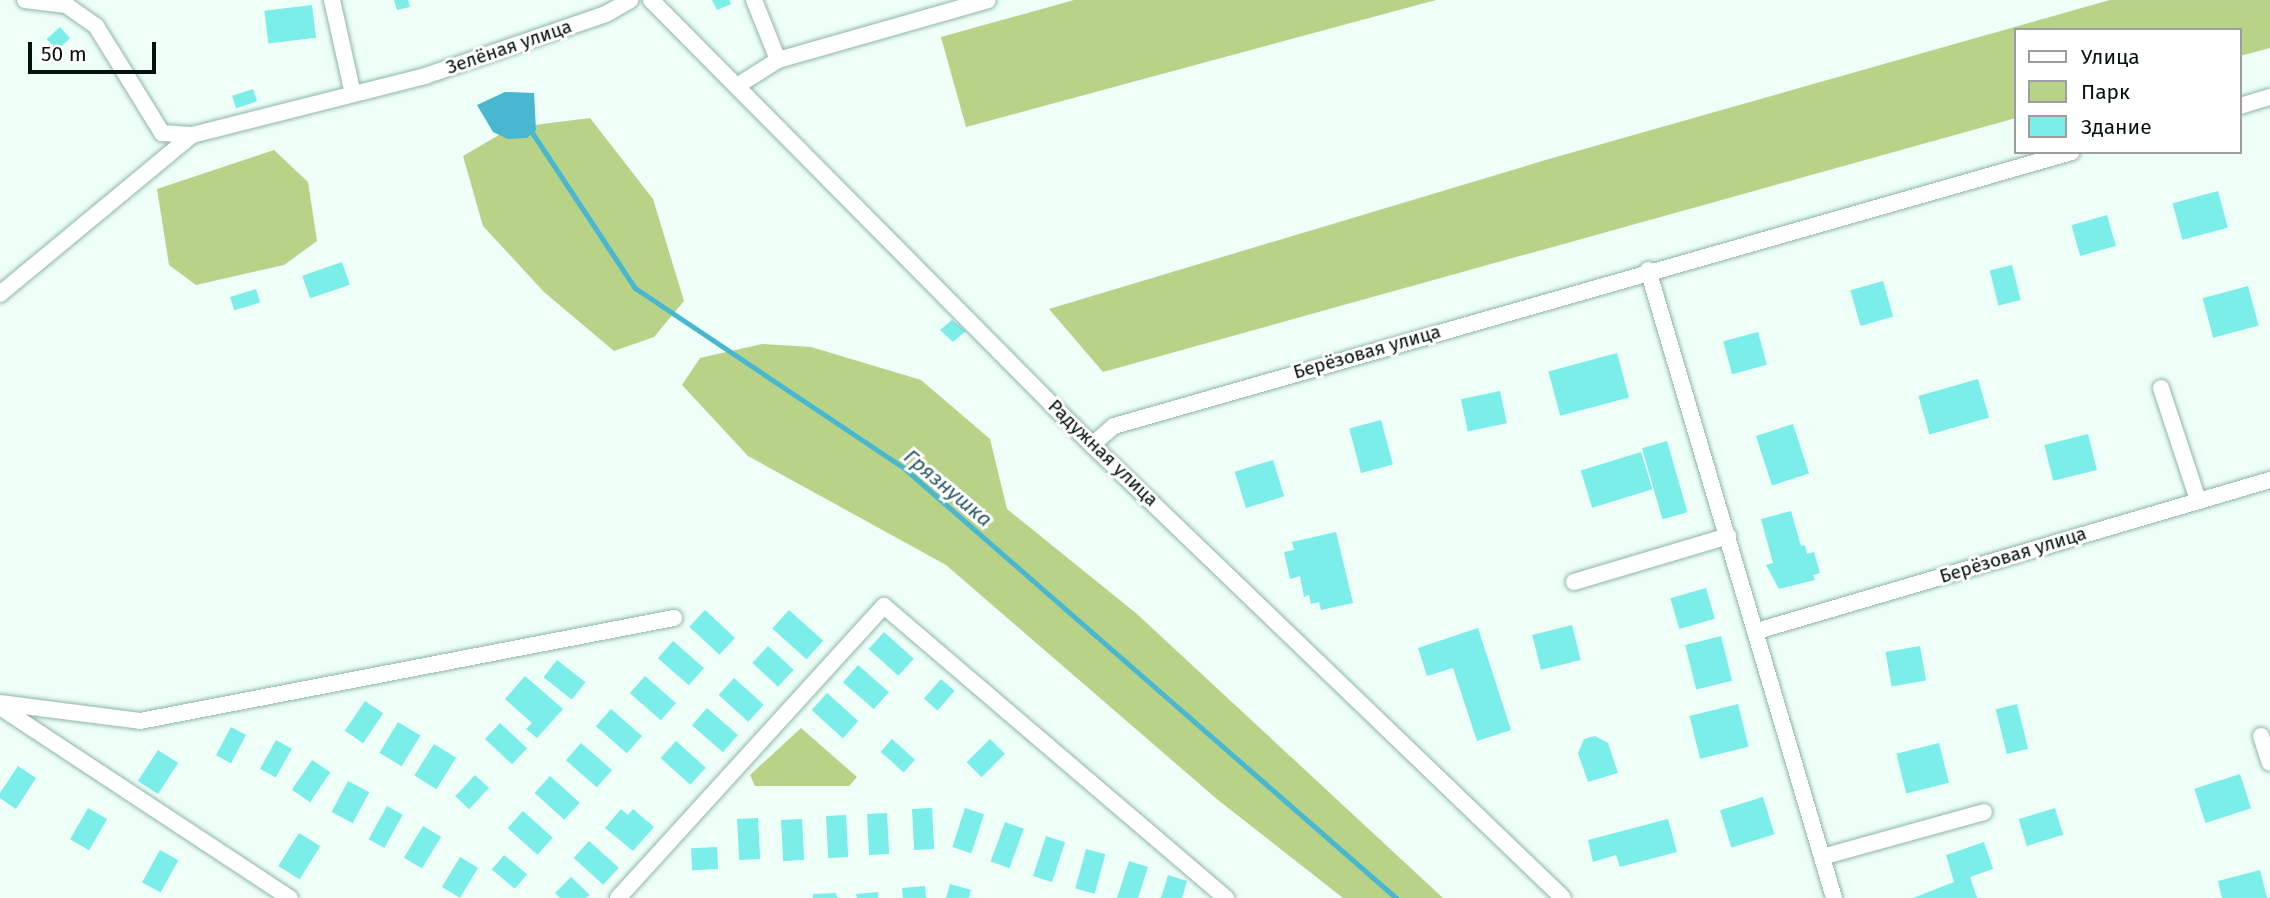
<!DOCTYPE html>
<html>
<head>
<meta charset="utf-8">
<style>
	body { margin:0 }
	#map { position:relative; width:2270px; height:898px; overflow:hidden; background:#eefff8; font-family:"Fira Sans",sans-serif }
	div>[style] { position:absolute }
	.green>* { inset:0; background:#b8d288 }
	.water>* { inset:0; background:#48b7cf }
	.stream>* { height:5px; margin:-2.5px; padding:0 2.5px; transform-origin:2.5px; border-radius:2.5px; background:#48b7cf }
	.building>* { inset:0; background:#7beee9; transform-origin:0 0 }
	.roads { filter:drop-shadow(0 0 2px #8db6a6) drop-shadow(0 0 2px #8db6a6) }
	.minor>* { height:16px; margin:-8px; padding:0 8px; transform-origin:8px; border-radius:8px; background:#fff }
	span { translate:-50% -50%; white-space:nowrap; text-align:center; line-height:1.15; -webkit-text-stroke:6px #fff; paint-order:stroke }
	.street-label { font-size:19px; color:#04120d }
	.water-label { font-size:21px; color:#2c5b66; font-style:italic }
	.legend { position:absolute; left:2014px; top:28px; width:228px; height:126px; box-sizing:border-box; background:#fff; border:2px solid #9ba09e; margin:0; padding:9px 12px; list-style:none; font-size:21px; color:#04120d }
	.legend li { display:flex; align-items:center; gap:14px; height:35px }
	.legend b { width:35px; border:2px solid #9ba09e }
	.scale { position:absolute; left:28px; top:42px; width:128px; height:32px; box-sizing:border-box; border:4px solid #04120d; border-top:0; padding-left:9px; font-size:21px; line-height:24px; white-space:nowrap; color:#04120d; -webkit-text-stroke:5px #fff; paint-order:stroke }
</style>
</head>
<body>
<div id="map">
	<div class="green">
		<div style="clip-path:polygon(1074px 0,1436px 0,966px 127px,941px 37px)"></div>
		<div style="clip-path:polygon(2110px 0,2270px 0,2270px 48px,2240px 56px,2240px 30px,2016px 30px,2016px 118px,1103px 372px,1049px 309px,1549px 159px)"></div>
		<div style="clip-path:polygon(590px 118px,653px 199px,684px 301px,654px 337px,614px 351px,544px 292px,483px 226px,463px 156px,511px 128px)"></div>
		<div style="clip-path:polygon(274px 150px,308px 182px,317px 241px,284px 265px,196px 285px,169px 265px,157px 189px)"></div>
		<div style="clip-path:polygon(762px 344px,811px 347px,921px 380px,990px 439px,1007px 509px,1137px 614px,1443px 898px,1343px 898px,1218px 800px,946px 565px,748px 456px,682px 385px,700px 358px)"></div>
		<div style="clip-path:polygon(801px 728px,857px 777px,849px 786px,755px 786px,750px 775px)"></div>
	</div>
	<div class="water">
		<div style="clip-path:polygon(505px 92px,534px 93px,536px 130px,527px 138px,508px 139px,493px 132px,477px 105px)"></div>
	</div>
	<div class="stream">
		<div style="left:529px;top:128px;width:192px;rotate:56.5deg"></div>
		<div style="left:635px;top:288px;width:325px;rotate:33.8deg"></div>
		<div style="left:905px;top:469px;width:652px;rotate:41.14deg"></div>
	</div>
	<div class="building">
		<div style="clip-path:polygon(394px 0,408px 0,410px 7px,397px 10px)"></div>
		<div style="clip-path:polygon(712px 0,729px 0,731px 4px,717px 10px)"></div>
		<div style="left:312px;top:5px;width:33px;height:48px;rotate:83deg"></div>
		<div style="left:60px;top:27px;width:15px;height:18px;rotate:48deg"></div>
		<div style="left:253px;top:89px;width:13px;height:22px;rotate:72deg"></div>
		<div style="left:2218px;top:191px;width:38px;height:47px;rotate:75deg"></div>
		<div style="left:2107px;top:215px;width:32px;height:37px;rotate:74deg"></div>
		<div style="left:342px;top:262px;width:24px;height:42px;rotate:71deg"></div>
		<div style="left:2012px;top:265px;width:36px;height:23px;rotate:76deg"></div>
		<div style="left:1883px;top:281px;width:37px;height:34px;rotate:74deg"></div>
		<div style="left:2248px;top:286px;width:41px;height:47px;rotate:75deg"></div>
		<div style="left:256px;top:289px;width:14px;height:27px;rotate:73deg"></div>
		<div style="clip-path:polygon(952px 320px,966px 331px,953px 342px,940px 330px)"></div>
		<div style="left:1758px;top:332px;width:34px;height:36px;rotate:75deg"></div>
		<div style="left:1617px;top:353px;width:46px;height:71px;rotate:75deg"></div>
		<div style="left:1978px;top:379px;width:40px;height:62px;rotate:74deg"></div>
		<div style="left:1500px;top:391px;width:33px;height:40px;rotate:78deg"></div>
		<div style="left:1381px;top:420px;width:46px;height:33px;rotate:75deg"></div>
		<div style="left:1793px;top:424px;width:52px;height:39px;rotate:72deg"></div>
		<div style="left:2088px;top:434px;width:37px;height:45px;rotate:76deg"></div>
		<div style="left:1667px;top:441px;width:74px;height:26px;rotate:74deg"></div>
		<div style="left:1641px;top:452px;width:39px;height:63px;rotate:73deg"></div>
		<div style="left:1273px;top:460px;width:38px;height:40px;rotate:73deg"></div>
		<div style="clip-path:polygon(1791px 511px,1801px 546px,1805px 545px,1807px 554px,1814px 552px,1820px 573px,1813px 575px,1815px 580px,1779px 589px,1766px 565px,1773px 563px,1761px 519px)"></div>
		<div style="clip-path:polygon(1336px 532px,1353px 603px,1321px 610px,1319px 602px,1311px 604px,1309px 595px,1304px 597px,1300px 576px,1290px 579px,1284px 552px,1294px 550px,1292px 542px)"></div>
		<div style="left:1706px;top:588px;width:32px;height:37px;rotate:74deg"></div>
		<div style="left:705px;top:610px;width:41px;height:23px;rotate:43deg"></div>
		<div style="left:789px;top:610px;width:46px;height:25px;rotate:42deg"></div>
		<div style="left:1572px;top:625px;width:36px;height:41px;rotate:76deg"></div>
		<div style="clip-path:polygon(1478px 628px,1511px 730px,1477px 741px,1453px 668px,1427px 676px,1418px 648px)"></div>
		<div style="left:884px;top:632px;width:40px;height:23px;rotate:42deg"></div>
		<div style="left:1721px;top:636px;width:46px;height:37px;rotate:76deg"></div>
		<div style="left:673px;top:641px;width:41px;height:23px;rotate:41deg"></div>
		<div style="left:768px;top:646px;width:35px;height:23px;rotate:43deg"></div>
		<div style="left:1920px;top:646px;width:35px;height:35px;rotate:80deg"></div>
		<div style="left:557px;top:660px;width:36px;height:22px;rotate:38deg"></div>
		<div style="left:858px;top:665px;width:41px;height:23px;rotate:41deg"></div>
		<div style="clip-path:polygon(525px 676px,563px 709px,537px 738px,526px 729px,532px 723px,505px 699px)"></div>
		<div style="left:645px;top:676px;width:41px;height:23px;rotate:41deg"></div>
		<div style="left:734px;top:678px;width:40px;height:23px;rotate:42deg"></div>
		<div style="left:941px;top:679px;width:18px;height:26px;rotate:41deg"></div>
		<div style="left:827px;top:693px;width:42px;height:23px;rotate:42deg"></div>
		<div style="left:365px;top:701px;width:22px;height:36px;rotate:34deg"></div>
		<div style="left:1738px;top:704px;width:44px;height:50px;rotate:76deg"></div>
		<div style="left:2017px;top:704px;width:46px;height:22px;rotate:76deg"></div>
		<div style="left:707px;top:708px;width:41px;height:23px;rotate:41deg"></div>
		<div style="left:611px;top:709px;width:41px;height:23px;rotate:41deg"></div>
		<div style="left:398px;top:722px;width:26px;height:36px;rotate:31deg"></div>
		<div style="left:500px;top:723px;width:37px;height:22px;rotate:43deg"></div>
		<div style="left:231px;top:727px;width:17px;height:32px;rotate:28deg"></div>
		<div style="clip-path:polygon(1595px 736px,1608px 743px,1618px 773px,1588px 782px,1578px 753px,1584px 739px)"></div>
		<div style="left:892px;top:739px;width:31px;height:17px;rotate:42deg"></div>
		<div style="left:990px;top:739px;width:21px;height:33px;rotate:45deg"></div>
		<div style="left:276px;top:740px;width:18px;height:33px;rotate:29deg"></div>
		<div style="left:676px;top:741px;width:40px;height:23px;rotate:42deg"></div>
		<div style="left:581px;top:743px;width:41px;height:23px;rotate:41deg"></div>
		<div style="left:1939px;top:743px;width:41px;height:44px;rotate:76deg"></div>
		<div style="left:434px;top:744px;width:26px;height:37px;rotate:32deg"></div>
		<div style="left:158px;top:750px;width:24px;height:37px;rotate:33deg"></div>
		<div style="left:312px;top:760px;width:22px;height:36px;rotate:34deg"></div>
		<div style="clip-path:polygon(18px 766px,36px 778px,16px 809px,0 798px,0 793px)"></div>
		<div style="left:2240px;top:774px;width:36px;height:48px;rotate:72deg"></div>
		<div style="left:475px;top:775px;width:19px;height:29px;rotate:43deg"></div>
		<div style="left:550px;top:776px;width:40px;height:23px;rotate:42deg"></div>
		<div style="left:348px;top:781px;width:24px;height:35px;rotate:28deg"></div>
		<div style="left:1763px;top:797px;width:39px;height:45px;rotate:73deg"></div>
		<div style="left:387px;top:806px;width:18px;height:38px;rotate:29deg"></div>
		<div style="left:88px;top:808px;width:22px;height:36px;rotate:30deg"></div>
		<div style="left:932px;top:808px;width:41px;height:20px;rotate:87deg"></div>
		<div style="left:965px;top:808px;width:20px;height:41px;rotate:18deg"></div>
		<div style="left:2055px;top:808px;width:28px;height:38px;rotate:73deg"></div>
		<div style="clip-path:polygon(621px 809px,628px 815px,633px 809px,654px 827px,633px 851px,605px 828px)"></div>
		<div style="left:523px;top:811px;width:40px;height:23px;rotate:42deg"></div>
		<div style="left:887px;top:813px;width:41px;height:20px;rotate:87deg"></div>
		<div style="left:846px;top:815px;width:42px;height:20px;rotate:87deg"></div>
		<div style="left:758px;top:818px;width:41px;height:21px;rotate:87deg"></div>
		<div style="left:802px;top:819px;width:41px;height:21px;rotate:87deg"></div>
		<div style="clip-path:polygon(1668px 819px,1677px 852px,1620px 867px,1616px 855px,1593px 862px,1588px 840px)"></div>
		<div style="left:1005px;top:822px;width:20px;height:42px;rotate:20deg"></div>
		<div style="left:423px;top:826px;width:21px;height:37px;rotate:31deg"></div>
		<div style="left:299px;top:833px;width:25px;height:39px;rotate:32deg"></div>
		<div style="left:1046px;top:836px;width:20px;height:42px;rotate:18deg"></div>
		<div style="left:589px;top:841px;width:40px;height:23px;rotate:42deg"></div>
		<div style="clip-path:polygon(1984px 842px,1993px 869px,1970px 877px,1977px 898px,1913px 898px,1954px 882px,1946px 855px)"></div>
		<div style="left:717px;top:847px;width:22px;height:26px;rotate:87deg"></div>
		<div style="left:1086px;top:849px;width:20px;height:41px;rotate:15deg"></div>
		<div style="left:160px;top:850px;width:21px;height:37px;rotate:29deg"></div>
		<div style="left:504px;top:855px;width:30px;height:19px;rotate:40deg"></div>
		<div style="left:460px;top:857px;width:21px;height:35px;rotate:31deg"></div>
		<div style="clip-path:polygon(1129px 861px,1148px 867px,1138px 898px,1117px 898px)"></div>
		<div style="clip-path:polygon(2260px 870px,2267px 898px,2222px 898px,2218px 881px)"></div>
		<div style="clip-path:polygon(1168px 875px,1187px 881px,1182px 898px,1161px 898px)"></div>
		<div style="clip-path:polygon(571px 877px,590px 895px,586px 898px,560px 898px,555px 893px)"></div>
		<div style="clip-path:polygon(950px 884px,971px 890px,969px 898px,946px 898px)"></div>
		<div style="clip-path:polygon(925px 886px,926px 898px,903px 898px,902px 888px)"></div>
		<div style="clip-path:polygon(878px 892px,878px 898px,857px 898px,856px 894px)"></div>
		<div style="clip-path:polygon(836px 893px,837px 898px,813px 898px,813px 894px)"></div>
	</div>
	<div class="roads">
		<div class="minor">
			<div style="left:25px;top:0;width:41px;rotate:7deg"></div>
			<div style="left:66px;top:5px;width:37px;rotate:35deg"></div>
			<div style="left:96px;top:26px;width:126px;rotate:58.3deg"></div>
			<div style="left:162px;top:133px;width:30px;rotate:4deg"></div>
			<div style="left:192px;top:135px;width:240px;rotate:-14.2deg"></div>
			<div style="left:425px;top:76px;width:191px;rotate:-18.9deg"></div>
			<div style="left:606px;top:14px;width:28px;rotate:-30deg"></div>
			<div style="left:332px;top:0;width:96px;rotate:77.4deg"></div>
			<div style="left:651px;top:0;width:627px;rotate:45.26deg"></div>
			<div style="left:1092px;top:445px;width:653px;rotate:43.88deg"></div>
			<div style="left:754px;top:0;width:65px;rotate:68.2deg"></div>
			<div style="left:737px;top:86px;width:49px;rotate:-32.4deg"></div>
			<div style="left:778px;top:60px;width:218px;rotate:-15.9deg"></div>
			<div style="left:2240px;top:106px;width:31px;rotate:-17deg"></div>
			<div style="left:1648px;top:270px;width:655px;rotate:73.5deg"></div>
			<div style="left:0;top:294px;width:249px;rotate:-39.6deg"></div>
			<div style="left:2161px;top:388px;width:118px;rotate:71.7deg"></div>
			<div style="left:1092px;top:445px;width:29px;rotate:-41deg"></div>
			<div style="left:1114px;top:426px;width:996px;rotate:-15.96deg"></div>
			<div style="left:1574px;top:582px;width:161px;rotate:-16.6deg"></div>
			<div style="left:1757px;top:631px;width:535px;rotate:-16.4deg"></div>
			<div style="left:0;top:703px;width:141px;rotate:7.3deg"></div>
			<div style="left:140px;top:721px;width:544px;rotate:-10.92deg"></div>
			<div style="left:0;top:707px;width:347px;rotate:33.4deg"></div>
			<div style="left:2261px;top:736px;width:28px;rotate:72deg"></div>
			<div style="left:1822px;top:857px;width:168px;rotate:-15.5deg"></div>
			<div style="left:618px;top:898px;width:395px;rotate:-47.7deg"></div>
			<div style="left:884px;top:606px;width:450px;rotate:40.5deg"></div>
		</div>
	</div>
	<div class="street-label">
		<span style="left:509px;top:47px;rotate:-19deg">Зелёная улица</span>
		<span style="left:1367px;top:352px;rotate:-16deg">Берёзовая улица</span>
		<span style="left:1103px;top:453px;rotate:44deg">Радужная улица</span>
		<span style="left:2013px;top:555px;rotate:-17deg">Берёзовая улица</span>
	</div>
	<div class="water-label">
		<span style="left:948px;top:488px;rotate:40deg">Грязнушка</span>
	</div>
	<ul class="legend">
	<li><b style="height:9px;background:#fff"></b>Улица</li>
	<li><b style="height:19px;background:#b8d288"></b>Парк</li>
	<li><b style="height:19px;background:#7beee9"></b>Здание</li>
	</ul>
	<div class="scale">50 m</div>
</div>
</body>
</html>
